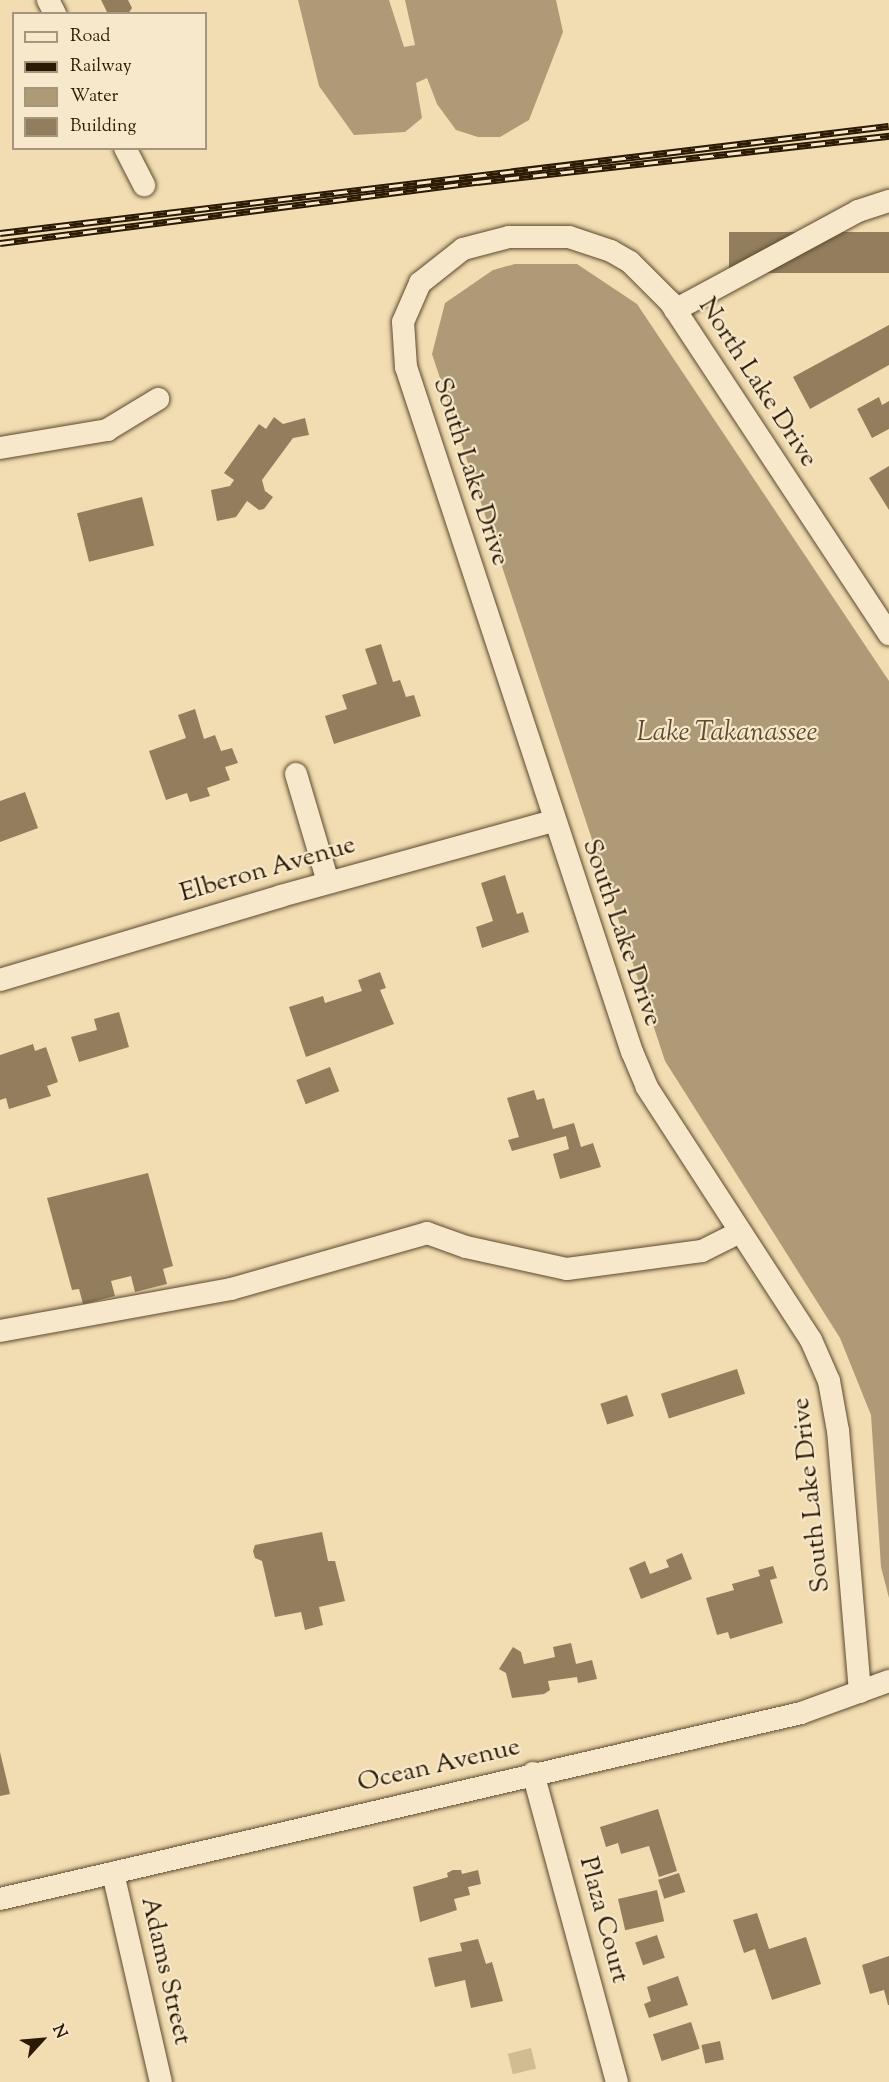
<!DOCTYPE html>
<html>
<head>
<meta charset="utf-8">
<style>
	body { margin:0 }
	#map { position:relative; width:889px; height:2082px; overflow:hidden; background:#f2dcb1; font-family:"Sorts Mill Goudy",serif }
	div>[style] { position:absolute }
	.green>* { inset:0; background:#d0bb93; transform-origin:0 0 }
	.water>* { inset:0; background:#ae9a76 }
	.building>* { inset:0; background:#927e5d; transform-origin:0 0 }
	.roads { filter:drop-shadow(0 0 2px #5d4a2e) drop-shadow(0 0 2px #5d4a2e) }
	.minor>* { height:22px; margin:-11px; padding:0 11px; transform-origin:11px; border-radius:11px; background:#f7e8cc }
	.rail>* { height:7px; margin-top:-3.5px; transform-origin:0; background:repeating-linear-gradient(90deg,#f7e8cc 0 14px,#2b1903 0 28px); box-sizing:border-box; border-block:2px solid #2b1903 }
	span { translate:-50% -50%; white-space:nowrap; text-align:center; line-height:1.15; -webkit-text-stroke:4.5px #f7e8cc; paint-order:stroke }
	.street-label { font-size:26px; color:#2b1903 }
	.water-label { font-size:27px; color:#5f4d31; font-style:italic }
	.legend { position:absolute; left:12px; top:12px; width:195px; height:138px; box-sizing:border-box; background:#f7e8cc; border:2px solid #a5957c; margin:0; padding:8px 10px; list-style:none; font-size:18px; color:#2b1903 }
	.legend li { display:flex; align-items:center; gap:12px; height:30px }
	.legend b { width:30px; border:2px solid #a5957c }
	.north { position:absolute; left:12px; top:2010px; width:60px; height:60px; -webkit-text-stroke:4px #f7e8cc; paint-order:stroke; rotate:64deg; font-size:16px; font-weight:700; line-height:24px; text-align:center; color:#2b1903 }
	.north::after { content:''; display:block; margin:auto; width:21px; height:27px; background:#2b1903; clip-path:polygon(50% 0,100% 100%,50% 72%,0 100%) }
</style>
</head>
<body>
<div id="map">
	<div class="green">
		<div style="left:531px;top:2048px;width:21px;height:24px;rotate:76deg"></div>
	</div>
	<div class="water">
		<div style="clip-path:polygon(298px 0,389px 0,404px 47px,415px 45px,405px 0,556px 0,563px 32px,529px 120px,500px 137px,478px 137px,456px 130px,437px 104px,427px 78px,416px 83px,422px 118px,405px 132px,354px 135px,319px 86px)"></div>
		<div style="clip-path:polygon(515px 264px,577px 264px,637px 304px,889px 681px,889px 1598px,881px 1567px,871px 1415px,840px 1338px,665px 1061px,432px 354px,445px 303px,493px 270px)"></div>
	</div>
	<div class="building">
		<div style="clip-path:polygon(101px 0,128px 0,132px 8px,128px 14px,108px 14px)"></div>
		<div style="left:889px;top:232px;width:41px;height:160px;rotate:90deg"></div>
		<div style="clip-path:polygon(889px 325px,889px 365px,810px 409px,793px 377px)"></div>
		<div style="clip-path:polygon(879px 397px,882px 405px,889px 401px,889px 429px,872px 438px,857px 409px)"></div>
		<div style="clip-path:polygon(274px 417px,283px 424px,305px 418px,309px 435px,293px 438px,262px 480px,265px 491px,273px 497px,264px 509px,259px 510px,247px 501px,236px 517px,217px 521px,211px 490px,230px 486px,234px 480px,224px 473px,259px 424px,266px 429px)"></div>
		<div style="clip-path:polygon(889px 466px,889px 510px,869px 478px)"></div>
		<div style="left:142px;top:497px;width:50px;height:67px;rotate:76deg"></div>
		<div style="clip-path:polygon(381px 644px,393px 682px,400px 680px,406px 697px,414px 695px,421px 716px,334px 744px,325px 716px,347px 709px,342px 695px,377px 684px,365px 649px)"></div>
		<div style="clip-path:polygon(195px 709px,204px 739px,215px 735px,221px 751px,232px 748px,238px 763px,225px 767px,230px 780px,207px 788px,210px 796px,190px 802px,187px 793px,166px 800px,149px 751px,186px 738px,178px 715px)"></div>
		<div style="clip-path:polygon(25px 792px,38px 828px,0 842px,0 801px)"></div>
		<div style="clip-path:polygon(505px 875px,517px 914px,523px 912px,529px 932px,482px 948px,476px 927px,493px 921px,481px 883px)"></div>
		<div style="clip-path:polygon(380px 972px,386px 988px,380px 990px,394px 1024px,306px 1057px,289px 1007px,323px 996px,325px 1003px,362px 991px,358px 980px)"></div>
		<div style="clip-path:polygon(119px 1012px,129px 1047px,79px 1062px,71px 1037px,97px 1030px,94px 1019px)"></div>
		<div style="clip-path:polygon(33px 1044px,35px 1051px,46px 1047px,58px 1082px,47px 1086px,51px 1096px,9px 1109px,6px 1098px,0 1100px,0 1055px)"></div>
		<div style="left:330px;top:1067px;width:26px;height:36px;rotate:69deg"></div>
		<div style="clip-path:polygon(534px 1090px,537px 1100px,544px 1098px,553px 1129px,574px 1123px,581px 1147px,593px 1143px,601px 1167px,560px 1179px,553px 1154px,569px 1149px,566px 1136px,512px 1151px,508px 1140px,519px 1137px,507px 1098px)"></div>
		<div style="clip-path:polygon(148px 1173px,173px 1266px,163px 1269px,167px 1284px,135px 1292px,131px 1276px,111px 1281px,115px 1296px,83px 1304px,79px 1289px,72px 1290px,47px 1198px)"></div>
		<div style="left:737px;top:1369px;width:26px;height:80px;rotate:72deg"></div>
		<div style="left:627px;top:1395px;width:22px;height:28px;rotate:72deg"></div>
		<div style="clip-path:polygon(322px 1532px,328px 1561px,335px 1561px,345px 1601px,319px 1607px,323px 1625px,305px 1630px,301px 1612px,275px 1617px,262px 1561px,255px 1558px,253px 1551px,255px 1545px)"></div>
		<div style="clip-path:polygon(682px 1553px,692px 1579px,641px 1599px,629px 1568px,645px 1561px,650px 1574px,669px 1567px,666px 1560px)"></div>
		<div style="clip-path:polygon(773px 1566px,777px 1578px,770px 1580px,783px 1623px,730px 1639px,728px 1632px,717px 1635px,706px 1598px,734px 1590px,732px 1584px,760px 1576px,758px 1570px)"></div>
		<div style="clip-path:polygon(571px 1643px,576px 1664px,592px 1660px,597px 1679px,578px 1683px,577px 1677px,548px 1681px,550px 1690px,544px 1694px,512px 1698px,506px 1673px,499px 1669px,513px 1647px,521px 1652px,524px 1664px,555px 1657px,553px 1647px)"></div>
		<div style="clip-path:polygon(0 1752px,10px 1794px,0 1796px)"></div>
		<div style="clip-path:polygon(658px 1809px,677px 1871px,659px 1877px,649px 1846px,621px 1854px,618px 1843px,606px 1847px,600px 1827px)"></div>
		<div style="clip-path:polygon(453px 1870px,461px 1870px,462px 1874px,478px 1870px,481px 1884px,468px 1887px,470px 1895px,454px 1899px,457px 1910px,420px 1922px,413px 1887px,448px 1877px,447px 1873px)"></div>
		<div style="left:679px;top:1873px;width:20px;height:22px;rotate:72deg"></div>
		<div style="left:657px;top:1890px;width:32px;height:40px;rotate:77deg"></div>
		<div style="clip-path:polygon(757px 1913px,769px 1949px,806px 1937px,821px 1984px,772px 2000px,755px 1949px,744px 1953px,733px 1920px)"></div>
		<div style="left:657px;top:1935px;width:24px;height:23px;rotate:71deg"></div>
		<div style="clip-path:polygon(478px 1939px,486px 1964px,492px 1962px,503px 2001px,471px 2008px,465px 1980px,435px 1987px,428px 1958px,462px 1951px,460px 1943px)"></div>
		<div style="clip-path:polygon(889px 1956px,889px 2005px,888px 2005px,884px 1990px,870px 1994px,862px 1965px)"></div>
		<div style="clip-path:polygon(678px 1976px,688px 2005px,649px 2018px,644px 2004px,651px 2001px,647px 1987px)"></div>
		<div style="left:691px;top:2022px;width:28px;height:40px;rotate:72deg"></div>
		<div style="left:720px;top:2041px;width:19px;height:19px;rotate:78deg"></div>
	</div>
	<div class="roads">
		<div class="minor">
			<div style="left:48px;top:0;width:16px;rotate:63deg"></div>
			<div style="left:125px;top:148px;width:42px;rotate:62.8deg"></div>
			<div style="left:675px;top:310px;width:208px;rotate:-28.4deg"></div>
			<div style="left:858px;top:211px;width:33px;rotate:-18deg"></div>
			<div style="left:0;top:448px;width:109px;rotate:-9.5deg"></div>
			<div style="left:107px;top:430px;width:60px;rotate:-31.3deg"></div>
			<div style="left:296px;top:774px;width:113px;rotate:73.5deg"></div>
			<div style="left:0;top:980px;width:293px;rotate:-16.6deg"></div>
			<div style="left:281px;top:896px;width:282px;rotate:-15.4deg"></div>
			<div style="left:0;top:1331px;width:235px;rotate:-10.3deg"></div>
			<div style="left:231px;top:1289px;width:204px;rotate:-15.9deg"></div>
			<div style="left:427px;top:1233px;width:41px;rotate:19.7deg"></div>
			<div style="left:466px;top:1247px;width:103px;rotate:12.3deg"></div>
			<div style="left:567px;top:1269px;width:136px;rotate:-7.6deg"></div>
			<div style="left:702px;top:1251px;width:42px;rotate:-26.6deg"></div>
			<div style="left:860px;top:1692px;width:262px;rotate:-94.8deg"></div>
			<div style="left:838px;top:1431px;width:51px;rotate:-100.2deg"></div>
			<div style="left:829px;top:1381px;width:45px;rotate:-113.7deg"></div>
			<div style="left:811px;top:1340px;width:302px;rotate:-123deg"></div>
			<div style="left:647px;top:1087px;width:38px;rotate:-113deg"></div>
			<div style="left:632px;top:1052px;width:721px;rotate:-108.26deg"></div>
			<div style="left:406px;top:367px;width:45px;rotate:-93.8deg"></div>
			<div style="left:403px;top:322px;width:43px;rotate:-66.4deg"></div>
			<div style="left:420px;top:283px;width:55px;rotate:-38.3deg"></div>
			<div style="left:463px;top:249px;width:48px;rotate:-14.6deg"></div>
			<div style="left:509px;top:237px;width:60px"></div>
			<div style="left:569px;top:237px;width:44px;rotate:18.4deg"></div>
			<div style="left:611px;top:251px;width:22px;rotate:30deg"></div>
			<div style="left:630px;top:262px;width:57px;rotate:45deg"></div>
			<div style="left:670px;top:302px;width:398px;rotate:56.6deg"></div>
			<div style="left:533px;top:1773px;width:320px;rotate:74.8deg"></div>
			<div style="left:113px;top:1873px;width:214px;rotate:77.1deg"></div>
			<div style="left:0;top:1899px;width:822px;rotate:-13.07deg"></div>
			<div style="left:801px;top:1713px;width:94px;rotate:-20deg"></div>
		</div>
	</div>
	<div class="rail">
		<div style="left:0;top:233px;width:895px;rotate:-6.86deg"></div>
		<div style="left:0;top:243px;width:481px;rotate:-7.3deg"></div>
		<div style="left:477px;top:182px;width:415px;rotate:-6.4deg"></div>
	</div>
	<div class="street-label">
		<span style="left:757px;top:383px;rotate:57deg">North Lake Drive</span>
		<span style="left:470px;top:472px;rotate:72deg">South Lake Drive</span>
		<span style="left:268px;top:870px;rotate:-16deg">Elberon Avenue</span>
		<span style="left:621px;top:933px;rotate:71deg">South Lake Drive</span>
		<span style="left:812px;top:1495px;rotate:-96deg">South Lake Drive</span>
		<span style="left:439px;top:1766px;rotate:-13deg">Ocean Avenue</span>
		<span style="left:603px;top:1920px;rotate:75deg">Plaza Court</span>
		<span style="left:165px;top:1971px;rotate:77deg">Adams Street</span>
	</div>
	<div class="water-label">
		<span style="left:727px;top:734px">Lake Takanassee</span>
	</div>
	<ul class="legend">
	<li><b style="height:8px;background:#f7e8cc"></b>Road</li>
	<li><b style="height:8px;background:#2b1903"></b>Railway</li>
	<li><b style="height:16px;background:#ae9a76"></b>Water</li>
	<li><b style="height:16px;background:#927e5d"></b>Building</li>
	</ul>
	<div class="north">N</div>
</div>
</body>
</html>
